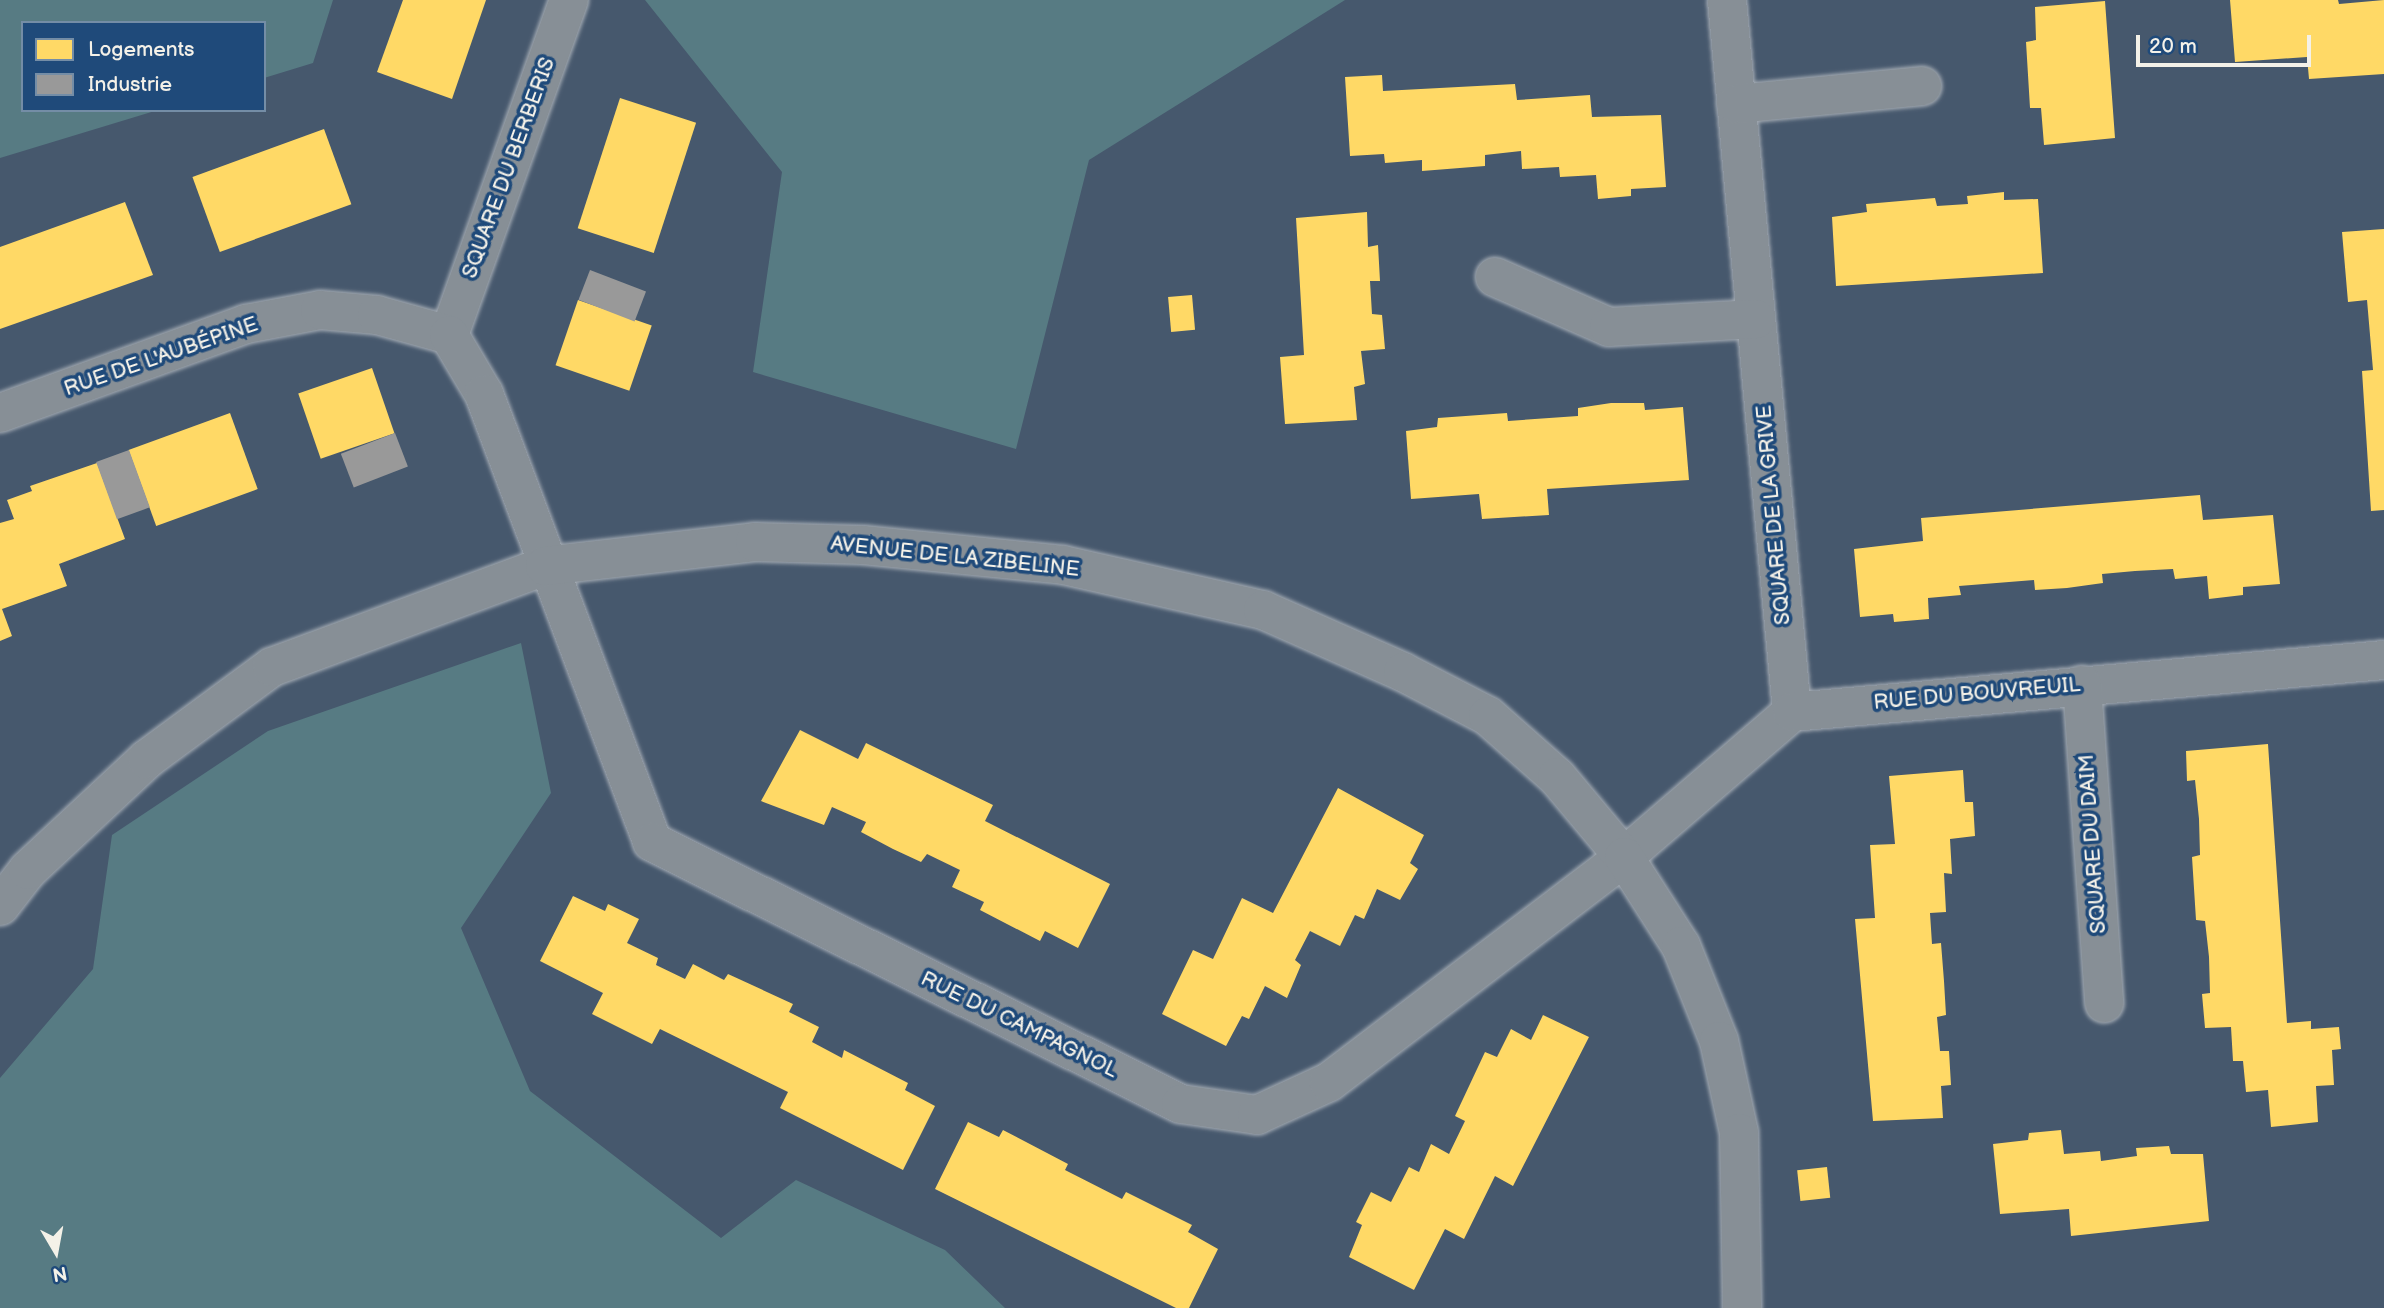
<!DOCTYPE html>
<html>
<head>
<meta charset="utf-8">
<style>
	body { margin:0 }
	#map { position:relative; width:2384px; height:1308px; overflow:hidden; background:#46586d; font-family:"Balsamiq Sans",sans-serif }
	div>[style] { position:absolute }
	.green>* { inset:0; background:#577b83 }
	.homes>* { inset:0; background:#ffd966; transform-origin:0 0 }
	.industry>* { inset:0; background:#999; transform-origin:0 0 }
	.roads { filter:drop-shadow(0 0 2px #a4abb3) drop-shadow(0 0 2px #a4abb3) }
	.minor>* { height:38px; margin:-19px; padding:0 19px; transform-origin:19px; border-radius:19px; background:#878f96 }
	span { translate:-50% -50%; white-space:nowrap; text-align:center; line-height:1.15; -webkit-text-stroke:7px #1f4a7a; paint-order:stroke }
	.street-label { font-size:21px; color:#f4f1e8 }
	.legend { position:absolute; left:21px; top:21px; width:245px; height:91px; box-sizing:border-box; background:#1f4a7a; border:2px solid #748da6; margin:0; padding:9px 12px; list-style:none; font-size:21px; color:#f4f1e8 }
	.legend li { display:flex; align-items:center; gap:14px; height:35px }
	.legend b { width:35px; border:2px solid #748da6 }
	.north { position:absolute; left:21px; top:1217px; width:70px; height:70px; -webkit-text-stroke:5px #1f4a7a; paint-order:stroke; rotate:170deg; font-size:19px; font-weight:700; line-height:28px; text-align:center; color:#f4f1e8 }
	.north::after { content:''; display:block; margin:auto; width:24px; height:32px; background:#f4f1e8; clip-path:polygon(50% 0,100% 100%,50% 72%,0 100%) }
	.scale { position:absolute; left:2136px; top:35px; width:175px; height:32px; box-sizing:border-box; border:4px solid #f4f1e8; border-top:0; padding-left:9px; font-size:21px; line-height:24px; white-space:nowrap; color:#f4f1e8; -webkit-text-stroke:5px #1f4a7a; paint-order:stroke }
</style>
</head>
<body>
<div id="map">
	<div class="green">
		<div style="clip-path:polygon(0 0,333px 0,313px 63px,264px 78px,264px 23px,23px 23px,23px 110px,158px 110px,0 158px)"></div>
		<div style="clip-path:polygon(645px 0,1345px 0,1089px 160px,1016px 449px,753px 372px,782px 172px)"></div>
		<div style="clip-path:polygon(521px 643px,551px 793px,461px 928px,530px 1091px,721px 1238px,796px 1180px,945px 1250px,1005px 1308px,0 1308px,0 1078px,93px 969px,112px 835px,268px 731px)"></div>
	</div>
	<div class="homes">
		<div style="clip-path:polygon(403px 0,486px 0,452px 99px,377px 72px)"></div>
		<div style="clip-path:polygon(2230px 0,2338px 0,2339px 4px,2384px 0,2384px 74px,2309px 79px,2307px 57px,2235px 62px)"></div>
		<div style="clip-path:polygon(2105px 1px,2115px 138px,2044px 145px,2041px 108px,2030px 108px,2026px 42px,2036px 40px,2035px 7px)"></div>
		<div style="clip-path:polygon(1382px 75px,1383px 91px,1515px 84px,1517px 100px,1590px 95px,1592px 117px,1661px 115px,1666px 187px,1631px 189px,1631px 196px,1598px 199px,1596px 175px,1560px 177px,1559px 167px,1522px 169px,1521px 151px,1485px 155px,1485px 166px,1422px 171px,1422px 160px,1385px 163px,1384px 154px,1350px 156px,1345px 77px)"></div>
		<div style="left:620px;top:98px;width:80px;height:137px;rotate:18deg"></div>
		<div style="left:324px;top:129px;width:80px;height:140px;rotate:70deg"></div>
		<div style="clip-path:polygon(2004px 192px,2004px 200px,2038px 199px,2043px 273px,1836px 286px,1832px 217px,1867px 212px,1866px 204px,1935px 198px,1937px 206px,1968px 204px,1967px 196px)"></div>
		<div style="clip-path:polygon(125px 202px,153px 275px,0 329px,0 247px)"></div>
		<div style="clip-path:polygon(1367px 212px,1368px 247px,1378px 245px,1380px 281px,1370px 281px,1372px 314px,1382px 315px,1385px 349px,1361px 351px,1365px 384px,1354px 387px,1357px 420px,1285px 424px,1280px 357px,1304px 355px,1296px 218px)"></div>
		<div style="clip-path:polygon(2384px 229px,2384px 510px,2371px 511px,2362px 371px,2373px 370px,2367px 300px,2348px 302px,2342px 232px)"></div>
		<div style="left:1192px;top:295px;width:35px;height:24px;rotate:85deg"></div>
		<div style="left:578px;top:300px;width:78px;height:69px;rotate:19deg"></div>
		<div style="left:372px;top:368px;width:69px;height:78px;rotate:71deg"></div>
		<div style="clip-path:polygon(1611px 403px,1644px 403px,1645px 410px,1683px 407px,1689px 480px,1547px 489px,1549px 515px,1482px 519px,1479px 494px,1411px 499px,1406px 431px,1437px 427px,1438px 418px,1507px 413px,1508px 421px,1578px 416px,1578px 408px)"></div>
		<div style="left:230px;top:413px;width:81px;height:108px;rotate:70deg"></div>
		<div style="clip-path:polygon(97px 463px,125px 539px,59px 564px,67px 586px,2px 609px,12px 636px,0 641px,0 523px,14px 519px,7px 500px,32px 491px,30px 486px)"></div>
		<div style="clip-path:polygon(2200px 495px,2203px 520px,2273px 515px,2280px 584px,2243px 587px,2243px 595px,2209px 599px,2207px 576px,2175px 579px,2173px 569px,2135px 571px,2102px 574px,2103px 583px,2067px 588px,2035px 590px,2034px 580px,1959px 586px,1961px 595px,1928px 598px,1929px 619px,1894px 622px,1893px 614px,1860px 617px,1854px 549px,1923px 541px,1921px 518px)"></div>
		<div style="clip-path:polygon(800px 730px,858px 759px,866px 743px,993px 805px,985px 821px,1110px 884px,1078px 948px,1045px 931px,1040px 941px,980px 910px,984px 902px,952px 887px,960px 870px,927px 854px,921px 862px,893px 849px,861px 832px,866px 822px,832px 807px,824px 825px,761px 801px)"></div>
		<div style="clip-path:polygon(2268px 744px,2287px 1023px,2311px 1021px,2311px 1029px,2339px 1027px,2341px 1049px,2332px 1050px,2334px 1085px,2316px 1086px,2318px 1122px,2271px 1127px,2268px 1090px,2246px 1092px,2243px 1061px,2233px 1061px,2231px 1027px,2205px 1028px,2202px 994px,2210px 993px,2209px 957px,2205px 921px,2196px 920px,2192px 857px,2200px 855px,2199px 819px,2195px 780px,2187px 781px,2186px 751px)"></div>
		<div style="clip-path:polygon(1963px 770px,1965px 802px,1973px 802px,1975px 836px,1950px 839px,1952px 874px,1944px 873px,1946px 912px,1930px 913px,1932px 944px,1941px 943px,1944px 981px,1946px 1015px,1937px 1017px,1940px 1051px,1949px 1051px,1951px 1085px,1941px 1086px,1943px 1118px,1873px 1121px,1855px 919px,1875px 918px,1870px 845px,1895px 844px,1889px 776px)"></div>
		<div style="clip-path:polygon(1338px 788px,1424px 835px,1410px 863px,1418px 869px,1400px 900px,1377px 889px,1364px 919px,1355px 915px,1340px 946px,1310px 931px,1295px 960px,1301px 965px,1287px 998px,1265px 986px,1249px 1019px,1242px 1016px,1226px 1046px,1162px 1014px,1193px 950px,1213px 959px,1242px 898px,1273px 913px)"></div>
		<div style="clip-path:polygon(573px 896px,605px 911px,608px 904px,639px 919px,627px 943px,658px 958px,656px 965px,685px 979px,693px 964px,724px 980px,728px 974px,793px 1004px,789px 1012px,819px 1027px,812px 1042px,842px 1058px,844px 1050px,908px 1083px,905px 1090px,935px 1106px,903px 1170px,780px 1108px,788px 1092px,660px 1029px,652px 1044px,592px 1014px,603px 993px,540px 961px)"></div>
		<div style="clip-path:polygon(1543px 1015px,1589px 1037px,1513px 1186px,1495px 1176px,1464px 1239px,1445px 1229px,1414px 1290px,1349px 1257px,1362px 1225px,1356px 1222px,1371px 1192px,1391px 1202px,1409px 1167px,1419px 1172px,1431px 1144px,1449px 1154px,1465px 1121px,1455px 1116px,1485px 1052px,1497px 1057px,1511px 1029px,1531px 1040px)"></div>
		<div style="clip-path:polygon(968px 1122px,999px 1137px,1003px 1130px,1068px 1164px,1065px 1170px,1122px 1199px,1126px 1192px,1192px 1225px,1188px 1232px,1218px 1249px,1189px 1308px,1176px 1308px,935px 1189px)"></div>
		<div style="clip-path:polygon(2061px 1130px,2064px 1154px,2100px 1151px,2101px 1161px,2137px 1156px,2136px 1148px,2169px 1146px,2171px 1154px,2203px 1154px,2209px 1221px,2071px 1236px,2069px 1209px,2000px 1214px,1993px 1144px,2028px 1140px,2029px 1133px)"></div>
		<div style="left:1827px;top:1167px;width:31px;height:30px;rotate:84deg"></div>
	</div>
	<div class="industry">
		<div style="left:590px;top:270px;width:60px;height:32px;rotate:21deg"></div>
		<div style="left:395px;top:433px;width:36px;height:58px;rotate:69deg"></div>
		<div style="left:129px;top:450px;width:61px;height:35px;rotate:70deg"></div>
	</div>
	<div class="roads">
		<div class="minor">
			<div style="left:1727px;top:0;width:715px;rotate:84.78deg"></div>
			<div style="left:1736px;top:104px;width:187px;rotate:-5.5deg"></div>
			<div style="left:1495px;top:277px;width:124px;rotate:23.7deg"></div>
			<div style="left:1609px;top:327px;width:147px;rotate:-3.1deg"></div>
			<div style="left:449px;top:335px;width:356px;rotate:-70.3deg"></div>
			<div style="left:0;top:413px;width:262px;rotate:-19.9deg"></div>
			<div style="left:246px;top:324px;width:75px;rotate:-10.7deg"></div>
			<div style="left:320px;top:310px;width:57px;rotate:5deg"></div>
			<div style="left:377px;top:315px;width:75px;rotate:15.5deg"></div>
			<div style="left:449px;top:335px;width:69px;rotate:59.3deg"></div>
			<div style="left:484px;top:394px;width:478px;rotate:69.4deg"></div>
			<div style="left:652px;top:842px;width:590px;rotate:26.35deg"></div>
			<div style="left:1181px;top:1104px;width:77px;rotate:8.2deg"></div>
			<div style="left:1257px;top:1115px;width:79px;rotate:-24.6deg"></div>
			<div style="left:1329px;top:1082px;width:371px;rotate:-37.3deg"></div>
			<div style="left:1624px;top:857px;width:222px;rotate:-40.8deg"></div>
			<div style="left:1792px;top:712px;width:594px;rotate:-5.02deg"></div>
			<div style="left:2082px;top:685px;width:319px;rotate:86deg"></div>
			<div style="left:0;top:906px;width:46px;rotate:-52.1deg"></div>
			<div style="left:28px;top:870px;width:163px;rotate:-43deg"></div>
			<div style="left:147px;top:759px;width:155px;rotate:-36.4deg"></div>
			<div style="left:272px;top:667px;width:291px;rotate:-20.3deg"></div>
			<div style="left:545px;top:566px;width:211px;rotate:-6.5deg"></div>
			<div style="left:755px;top:542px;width:108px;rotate:1.6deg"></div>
			<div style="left:863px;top:545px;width:201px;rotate:5.7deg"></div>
			<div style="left:1063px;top:565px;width:205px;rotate:12.7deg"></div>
			<div style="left:1263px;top:610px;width:153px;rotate:23.9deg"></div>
			<div style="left:1403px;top:672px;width:96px;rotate:27.4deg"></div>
			<div style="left:1488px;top:716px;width:92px;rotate:41.5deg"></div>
			<div style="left:1557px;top:777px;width:104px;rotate:50.1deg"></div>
			<div style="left:1624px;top:857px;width:106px;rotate:57.4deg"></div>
			<div style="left:1681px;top:946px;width:102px;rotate:68.2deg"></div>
			<div style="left:1719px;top:1041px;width:94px;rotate:77.7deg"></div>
			<div style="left:1739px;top:1133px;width:175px;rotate:89deg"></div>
		</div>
	</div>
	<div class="street-label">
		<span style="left:509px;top:168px;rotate:-70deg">SQUARE DU BERBERIS</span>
		<span style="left:161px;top:357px;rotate:-19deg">RUE DE L'AUBÉPINE</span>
		<span style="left:1774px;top:515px;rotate:-95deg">SQUARE DE LA GRIVE</span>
		<span style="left:955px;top:557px;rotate:6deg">AVENUE DE LA ZIBELINE</span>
		<span style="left:1977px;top:694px;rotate:-5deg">RUE DU BOUVREUIL</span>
		<span style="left:2093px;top:844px;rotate:-94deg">SQUARE DU DAIM</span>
		<span style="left:1019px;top:1025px;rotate:26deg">RUE DU CAMPAGNOL</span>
	</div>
	<ul class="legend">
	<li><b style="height:19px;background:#ffd966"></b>Logements</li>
	<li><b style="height:19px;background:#999"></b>Industrie</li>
	</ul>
	<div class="north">N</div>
	<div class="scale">20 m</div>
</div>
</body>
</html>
